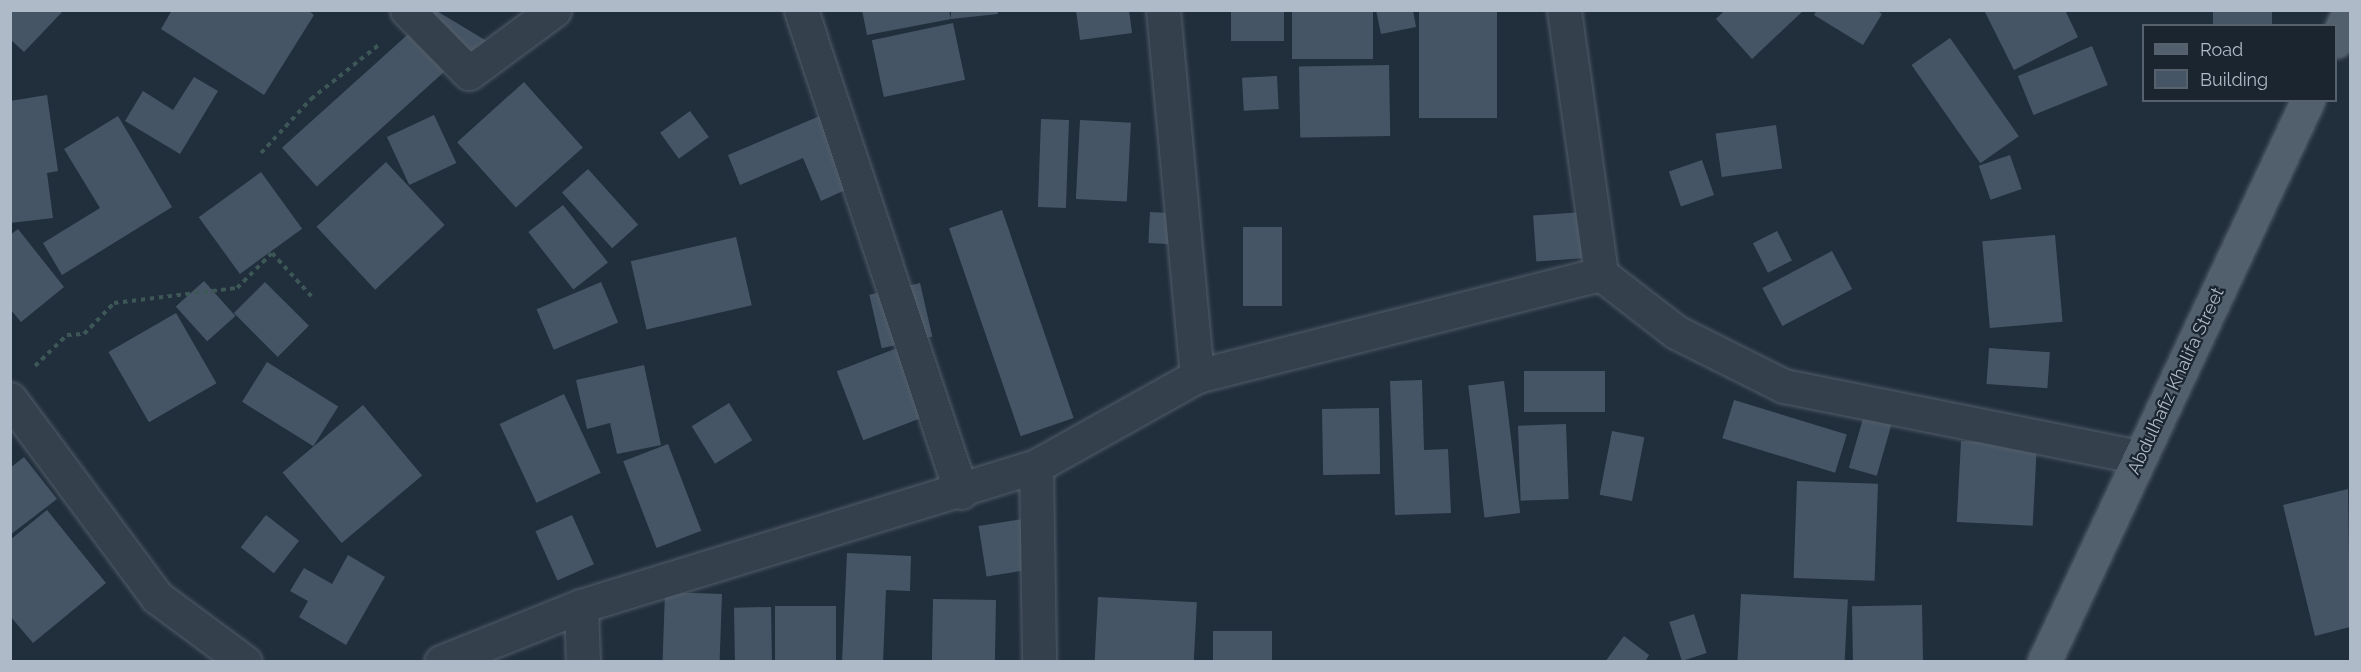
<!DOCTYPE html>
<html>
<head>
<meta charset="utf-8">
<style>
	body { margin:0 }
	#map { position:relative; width:2361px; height:672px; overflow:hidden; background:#212e3c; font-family:Raleway,sans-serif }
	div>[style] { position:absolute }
	.building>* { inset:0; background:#465565; transform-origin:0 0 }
	.path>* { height:4px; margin-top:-2px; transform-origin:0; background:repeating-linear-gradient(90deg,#3d5757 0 4.5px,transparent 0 9px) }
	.roads { filter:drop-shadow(0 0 2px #525d69) drop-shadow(0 0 2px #525d69) }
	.minor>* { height:33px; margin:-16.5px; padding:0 16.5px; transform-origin:16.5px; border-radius:16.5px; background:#34404c }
	.major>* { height:33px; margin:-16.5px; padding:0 16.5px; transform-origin:16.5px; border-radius:16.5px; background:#525f6c }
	span { translate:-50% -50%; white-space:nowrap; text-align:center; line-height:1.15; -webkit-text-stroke:4.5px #1a2530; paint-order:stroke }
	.street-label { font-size:18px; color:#afbac8 }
	.frame { position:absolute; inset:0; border:12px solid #afbac8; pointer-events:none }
	.legend { position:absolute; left:2142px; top:24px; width:195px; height:78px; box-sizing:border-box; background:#1a2530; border:2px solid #56616d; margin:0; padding:8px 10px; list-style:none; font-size:18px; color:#afbac8 }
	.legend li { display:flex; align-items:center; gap:12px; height:30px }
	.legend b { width:30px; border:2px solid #56616d }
</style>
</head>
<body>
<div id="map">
	<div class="building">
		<div style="clip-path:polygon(10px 10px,64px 10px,24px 52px,10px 39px)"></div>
		<div style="clip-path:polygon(172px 10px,308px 10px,314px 15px,264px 95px,161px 29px)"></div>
		<div style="left:435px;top:10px;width:71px;height:21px;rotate:31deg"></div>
		<div style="clip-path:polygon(862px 10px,949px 10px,951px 19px,867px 35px)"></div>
		<div style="clip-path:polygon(951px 10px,997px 10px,998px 14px,951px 19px)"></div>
		<div style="clip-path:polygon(1076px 10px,1129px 10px,1132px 33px,1080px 40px)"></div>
		<div style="left:1231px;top:10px;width:53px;height:31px"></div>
		<div style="left:1292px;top:10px;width:81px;height:49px"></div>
		<div style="clip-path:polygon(1376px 10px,1413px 10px,1416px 27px,1381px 34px)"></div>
		<div style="left:1419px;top:10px;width:78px;height:108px"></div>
		<div style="clip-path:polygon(1725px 10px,1804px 10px,1752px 59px,1716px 19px)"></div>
		<div style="clip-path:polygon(1817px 10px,1876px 10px,1882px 14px,1863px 45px,1814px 15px)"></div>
		<div style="clip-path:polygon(1984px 10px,2065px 10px,2078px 37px,2014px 70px)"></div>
		<div style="left:2213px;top:10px;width:59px;height:16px"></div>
		<div style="left:953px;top:23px;width:58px;height:83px;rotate:78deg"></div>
		<div style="left:415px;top:28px;width:52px;height:179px;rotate:48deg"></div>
		<div style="left:1950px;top:38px;width:120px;height:47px;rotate:55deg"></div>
		<div style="left:2092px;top:46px;width:42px;height:80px;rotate:68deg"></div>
		<div style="left:1389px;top:65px;width:71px;height:90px;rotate:89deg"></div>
		<div style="left:1277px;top:76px;width:33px;height:35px;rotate:87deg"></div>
		<div style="clip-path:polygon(194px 77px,218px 91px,180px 154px,125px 121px,143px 91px,173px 110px)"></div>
		<div style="left:524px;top:82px;width:88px;height:90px;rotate:48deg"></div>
		<div style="clip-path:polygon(47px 95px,58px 171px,47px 173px,53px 218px,10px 223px,10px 101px)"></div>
		<div style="left:690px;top:111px;width:32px;height:37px;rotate:54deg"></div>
		<div style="left:434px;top:115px;width:53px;height:52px;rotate:65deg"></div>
		<div style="clip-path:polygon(822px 115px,852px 187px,821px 201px,803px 158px,740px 185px,728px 155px)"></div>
		<div style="clip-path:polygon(118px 116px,172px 207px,62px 275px,43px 243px,100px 208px,64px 149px)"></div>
		<div style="left:1041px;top:119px;width:28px;height:88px;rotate:2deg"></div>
		<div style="left:1080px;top:120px;width:51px;height:79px;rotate:3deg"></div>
		<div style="left:1776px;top:125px;width:44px;height:61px;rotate:82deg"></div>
		<div style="left:2010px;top:155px;width:36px;height:33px;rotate:71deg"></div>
		<div style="left:1702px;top:160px;width:37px;height:35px;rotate:71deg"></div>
		<div style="left:386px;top:162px;width:86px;height:95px;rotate:47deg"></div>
		<div style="left:588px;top:169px;width:75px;height:35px;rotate:48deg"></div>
		<div style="left:261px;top:172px;width:70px;height:77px;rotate:54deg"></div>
		<div style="left:563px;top:205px;width:73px;height:44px;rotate:52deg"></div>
		<div style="left:1002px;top:210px;width:220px;height:56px;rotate:71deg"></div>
		<div style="left:1150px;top:212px;width:37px;height:31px;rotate:3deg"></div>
		<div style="left:1583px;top:212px;width:46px;height:50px;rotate:86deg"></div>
		<div style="left:1243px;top:227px;width:39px;height:79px"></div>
		<div style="clip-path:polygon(18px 229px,64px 287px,21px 322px,10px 309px,10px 235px)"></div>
		<div style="left:1777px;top:231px;width:33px;height:27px;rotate:63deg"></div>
		<div style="left:2055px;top:235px;width:87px;height:73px;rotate:85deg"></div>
		<div style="left:736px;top:237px;width:70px;height:108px;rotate:77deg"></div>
		<div style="left:1832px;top:251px;width:43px;height:79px;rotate:62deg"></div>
		<div style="left:204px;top:281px;width:47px;height:38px;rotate:48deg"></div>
		<div style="left:265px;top:282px;width:62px;height:44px;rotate:45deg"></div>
		<div style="left:601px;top:282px;width:44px;height:70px;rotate:67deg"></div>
		<div style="left:920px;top:283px;width:55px;height:52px;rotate:77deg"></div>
		<div style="left:176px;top:313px;width:81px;height:78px;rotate:60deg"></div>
		<div style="left:918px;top:340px;width:74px;height:87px;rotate:69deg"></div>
		<div style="left:1989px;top:348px;width:61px;height:36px;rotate:4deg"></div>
		<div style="left:267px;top:362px;width:84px;height:47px;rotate:32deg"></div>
		<div style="clip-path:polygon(644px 365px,661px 445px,617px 454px,610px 423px,587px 429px,576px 380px)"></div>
		<div style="left:1524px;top:371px;width:81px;height:41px"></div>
		<div style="clip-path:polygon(1422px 380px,1424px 450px,1448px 449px,1451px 513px,1395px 515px,1390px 381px)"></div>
		<div style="left:1504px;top:381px;width:133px;height:36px;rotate:83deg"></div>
		<div style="left:564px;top:394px;width:87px;height:71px;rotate:65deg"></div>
		<div style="left:1734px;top:400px;width:118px;height:40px;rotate:17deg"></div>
		<div style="left:729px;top:403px;width:44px;height:44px;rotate:58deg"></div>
		<div style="left:363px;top:405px;width:92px;height:105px;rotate:50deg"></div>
		<div style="left:1379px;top:408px;width:66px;height:57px;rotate:89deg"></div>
		<div style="left:1864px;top:415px;width:29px;height:55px;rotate:16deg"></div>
		<div style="left:1566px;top:424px;width:75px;height:48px;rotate:88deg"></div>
		<div style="left:1612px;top:431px;width:33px;height:65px;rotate:11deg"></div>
		<div style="left:1961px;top:441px;width:76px;height:81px;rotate:3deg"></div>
		<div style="left:668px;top:444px;width:93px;height:48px;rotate:69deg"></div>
		<div style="clip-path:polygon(24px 457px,57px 499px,10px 535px,10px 468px)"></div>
		<div style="left:1797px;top:481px;width:81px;height:97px;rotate:2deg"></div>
		<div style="clip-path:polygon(2348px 489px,2350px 627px,2315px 636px,2283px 505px)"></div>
		<div style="clip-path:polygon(47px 510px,106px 583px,33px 643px,10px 616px,10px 540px)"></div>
		<div style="left:266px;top:515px;width:42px;height:41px;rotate:38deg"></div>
		<div style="left:572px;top:515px;width:54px;height:40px;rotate:66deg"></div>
		<div style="left:1023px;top:519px;width:51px;height:45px;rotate:81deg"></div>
		<div style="clip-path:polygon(847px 553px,911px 556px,910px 591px,886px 590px,883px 662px,842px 662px)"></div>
		<div style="clip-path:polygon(348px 555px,385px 577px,346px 645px,299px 617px,308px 601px,290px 591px,304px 568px,332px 584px)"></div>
		<div style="left:665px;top:592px;width:57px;height:70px;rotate:2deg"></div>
		<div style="left:1741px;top:594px;width:107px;height:68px;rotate:3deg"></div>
		<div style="left:1098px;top:597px;width:99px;height:65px;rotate:3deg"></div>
		<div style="left:933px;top:599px;width:63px;height:62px;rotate:1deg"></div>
		<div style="left:1922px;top:605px;width:57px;height:70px;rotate:89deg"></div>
		<div style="left:775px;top:606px;width:61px;height:56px"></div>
		<div style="left:771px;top:607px;width:55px;height:37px;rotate:89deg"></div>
		<div style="left:1694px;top:614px;width:41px;height:26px;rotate:72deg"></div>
		<div style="left:1213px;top:631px;width:59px;height:31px"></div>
		<div style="clip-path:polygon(1624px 636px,1649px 655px,1645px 662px,1605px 662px)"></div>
	</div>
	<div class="path">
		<div style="left:261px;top:153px;width:74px;rotate:-47.2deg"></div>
		<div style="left:311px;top:99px;width:88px;rotate:-38.6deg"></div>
		<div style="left:35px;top:366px;width:45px;rotate:-44.1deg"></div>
		<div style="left:67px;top:335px;width:17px;rotate:-3deg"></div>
		<div style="left:84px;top:334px;width:43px;rotate:-45.9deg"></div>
		<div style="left:114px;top:303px;width:124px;rotate:-7deg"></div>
		<div style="left:237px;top:288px;width:49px;rotate:-45deg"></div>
		<div style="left:272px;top:253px;width:62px;rotate:47.6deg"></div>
	</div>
	<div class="roads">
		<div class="minor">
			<div style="left:407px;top:10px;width:88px;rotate:45.5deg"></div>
			<div style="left:469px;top:73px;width:106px;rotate:-36.5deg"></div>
			<div style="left:801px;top:10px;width:508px;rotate:71.64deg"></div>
			<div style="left:1163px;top:10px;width:368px;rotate:84.7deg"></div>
			<div style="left:1564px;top:10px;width:267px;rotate:82deg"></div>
			<div style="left:10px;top:399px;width:247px;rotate:53.4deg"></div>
			<div style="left:157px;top:597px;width:109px;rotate:36.5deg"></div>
			<div style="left:1036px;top:466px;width:196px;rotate:89.1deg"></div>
			<div style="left:581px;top:606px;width:56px;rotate:88deg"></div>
			<div style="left:441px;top:662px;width:151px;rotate:-21.8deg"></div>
			<div style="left:581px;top:606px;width:476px;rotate:-17.1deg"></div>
			<div style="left:1036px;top:466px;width:184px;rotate:-29.2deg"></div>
			<div style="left:1197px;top:376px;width:417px;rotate:-14.2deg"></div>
			<div style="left:1601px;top:274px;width:95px;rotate:37.7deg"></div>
			<div style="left:1676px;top:332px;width:121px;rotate:26.6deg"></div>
			<div style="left:1784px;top:386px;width:363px;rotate:11.3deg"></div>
		</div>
		<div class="major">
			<div style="left:2336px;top:41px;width:34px;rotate:-66deg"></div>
			<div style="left:2044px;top:662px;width:621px;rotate:-64.84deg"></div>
		</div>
	</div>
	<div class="street-label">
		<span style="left:2176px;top:381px;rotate:-65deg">Abdulhafiz Khalifa Street</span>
	</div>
	<div class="frame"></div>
	<ul class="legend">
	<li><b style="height:8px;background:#525f6c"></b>Road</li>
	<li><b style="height:16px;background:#465565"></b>Building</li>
	</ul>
</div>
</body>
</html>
